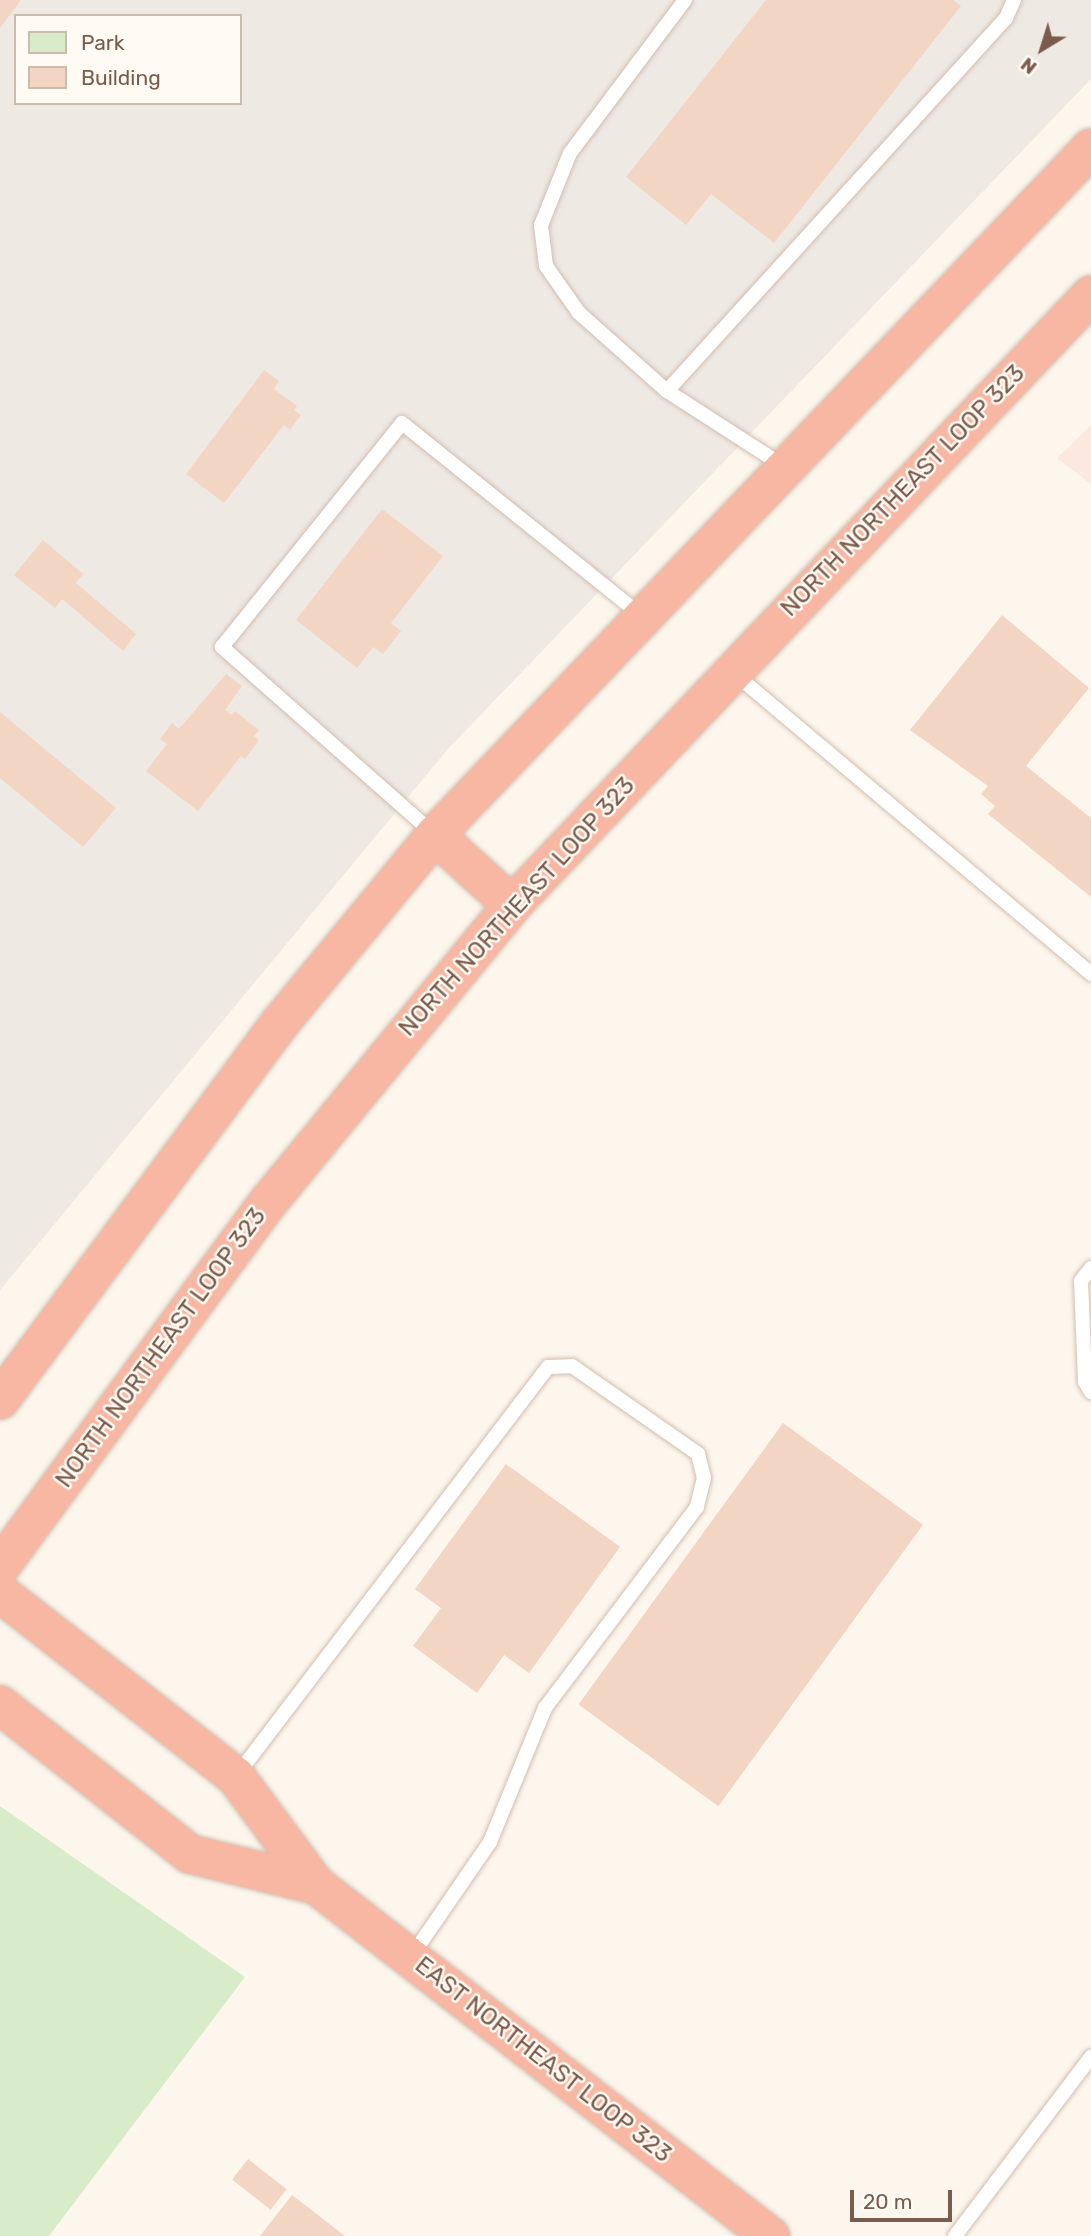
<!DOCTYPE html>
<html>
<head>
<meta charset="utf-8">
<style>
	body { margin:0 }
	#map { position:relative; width:1091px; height:2236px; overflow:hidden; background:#fdf6ec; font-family:Rubik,sans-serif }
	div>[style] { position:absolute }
	.commercial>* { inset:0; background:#fde8e0 }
	.industrial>* { inset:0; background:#efe9e4 }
	.green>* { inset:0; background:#d8ecc9 }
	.building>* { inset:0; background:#f3d5c3; transform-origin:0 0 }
	.roads { filter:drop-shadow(0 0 2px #d1beb0) drop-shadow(0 0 2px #d1beb0) }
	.lane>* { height:14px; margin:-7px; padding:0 7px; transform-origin:7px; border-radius:7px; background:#fff }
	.highway>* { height:38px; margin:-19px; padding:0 19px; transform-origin:19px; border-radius:19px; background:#f7b7a3 }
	span { translate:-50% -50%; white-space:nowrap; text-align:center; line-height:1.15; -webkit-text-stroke:5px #fffaf3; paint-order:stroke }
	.street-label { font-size:24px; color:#7a5c4d }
	.legend { position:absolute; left:14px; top:14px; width:228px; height:91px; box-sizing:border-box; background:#fffaf3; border:2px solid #cabbb1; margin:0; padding:9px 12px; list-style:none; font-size:21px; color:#7a5c4d }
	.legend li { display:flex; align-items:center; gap:14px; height:35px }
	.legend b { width:35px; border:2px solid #cabbb1 }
	.north { position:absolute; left:1007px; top:14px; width:70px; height:70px; -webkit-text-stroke:5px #fffaf3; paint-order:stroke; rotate:218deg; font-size:19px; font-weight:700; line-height:28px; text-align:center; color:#7a5c4d }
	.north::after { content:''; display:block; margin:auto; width:24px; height:32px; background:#7a5c4d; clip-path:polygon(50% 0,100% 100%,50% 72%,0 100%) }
	.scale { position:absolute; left:850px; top:2190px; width:102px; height:32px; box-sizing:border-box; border:4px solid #7a5c4d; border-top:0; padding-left:9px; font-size:21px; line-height:24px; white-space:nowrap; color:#7a5c4d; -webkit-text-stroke:5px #fffaf3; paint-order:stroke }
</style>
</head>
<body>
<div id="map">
	<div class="commercial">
		<div style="clip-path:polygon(1091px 425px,1091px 484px,1057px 458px)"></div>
	</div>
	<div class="industrial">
		<div style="clip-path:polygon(evenodd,0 0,1091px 0,1091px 79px,447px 750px,0 1290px,0 0,16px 16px,240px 16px,240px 103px,16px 103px,16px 16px)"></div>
	</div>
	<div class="green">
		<div style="clip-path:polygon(0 1806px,245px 1977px,49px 2236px,0 2236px)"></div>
	</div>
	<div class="building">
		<div style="clip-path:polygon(0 0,21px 0,0 28px)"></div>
		<div style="clip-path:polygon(766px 0,953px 0,961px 6px,774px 243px,711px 194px,686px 225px,626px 177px)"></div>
		<div style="clip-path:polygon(264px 370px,279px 381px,274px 389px,297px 406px,294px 410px,301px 415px,290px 430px,284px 425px,224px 503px,186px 474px)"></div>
		<div style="clip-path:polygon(382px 509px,443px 556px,391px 623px,401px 631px,383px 654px,373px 647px,357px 668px,296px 620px)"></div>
		<div style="clip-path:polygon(43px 540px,83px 574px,76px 583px,136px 634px,123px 651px,62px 599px,55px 608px,14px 575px)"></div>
		<div style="clip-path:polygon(1002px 615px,1089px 688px,1026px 766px,1091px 818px,1091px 897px,988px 814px,995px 806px,981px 794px,988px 786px,910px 730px)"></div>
		<div style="clip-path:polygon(226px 674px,242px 686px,225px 710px,232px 715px,235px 711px,259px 730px,254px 736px,259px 740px,245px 759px,241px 756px,198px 811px,146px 771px,167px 744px,160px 739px,172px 723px,179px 729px)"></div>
		<div style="clip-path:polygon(0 712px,116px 808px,83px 847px,0 778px)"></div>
		<div style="left:783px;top:1423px;width:173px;height:348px;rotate:36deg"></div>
		<div style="clip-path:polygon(506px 1464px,620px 1547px,529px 1673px,504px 1655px,477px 1693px,413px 1646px,441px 1608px,415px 1589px)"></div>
		<div style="left:248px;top:2159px;width:49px;height:26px;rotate:38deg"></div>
		<div style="clip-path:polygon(292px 2195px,345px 2236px,260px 2236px)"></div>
	</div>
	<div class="roads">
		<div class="lane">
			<div style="left:685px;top:0;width:191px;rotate:126.9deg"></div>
			<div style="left:570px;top:153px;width:78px;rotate:111.9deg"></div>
			<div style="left:541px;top:225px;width:41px;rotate:83deg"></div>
			<div style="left:546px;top:266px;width:57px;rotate:54.9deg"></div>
			<div style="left:579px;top:313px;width:118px;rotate:41.6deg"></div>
			<div style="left:667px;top:391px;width:140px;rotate:32.8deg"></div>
			<div style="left:667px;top:391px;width:504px;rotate:-47.73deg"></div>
			<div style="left:1006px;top:18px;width:20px;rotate:-66deg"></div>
			<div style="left:735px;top:674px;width:466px;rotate:40.1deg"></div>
			<div style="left:434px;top:834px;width:283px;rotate:-138.6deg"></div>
			<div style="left:222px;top:647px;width:287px;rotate:-51.2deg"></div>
			<div style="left:402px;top:423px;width:308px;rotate:38.8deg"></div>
			<div style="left:1091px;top:1268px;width:16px;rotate:128deg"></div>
			<div style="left:1081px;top:1281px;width:101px;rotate:87.7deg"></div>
			<div style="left:1085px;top:1382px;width:12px;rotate:59deg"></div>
			<div style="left:237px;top:1775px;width:513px;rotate:-52.68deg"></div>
			<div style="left:548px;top:1367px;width:24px;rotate:-2deg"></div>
			<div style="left:572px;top:1366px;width:154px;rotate:34.9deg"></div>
			<div style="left:698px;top:1454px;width:25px;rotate:76deg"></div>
			<div style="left:704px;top:1478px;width:30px;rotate:104deg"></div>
			<div style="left:697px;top:1507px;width:252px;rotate:127.1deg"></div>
			<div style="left:545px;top:1708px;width:145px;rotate:112.3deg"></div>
			<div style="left:490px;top:1842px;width:140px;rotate:124.5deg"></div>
			<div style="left:955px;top:2236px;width:225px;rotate:-52.8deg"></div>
		</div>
		<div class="highway">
			<div style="left:435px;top:835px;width:104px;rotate:42.3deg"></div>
			<div style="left:0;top:1400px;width:470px;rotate:-53.4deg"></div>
			<div style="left:280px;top:1023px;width:244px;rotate:-50.5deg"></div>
			<div style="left:435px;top:835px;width:950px;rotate:-46.32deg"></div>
			<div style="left:0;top:1567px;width:456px;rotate:-53.7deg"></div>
			<div style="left:270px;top:1200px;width:382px;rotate:-50.6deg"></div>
			<div style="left:512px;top:905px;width:841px;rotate:-46.49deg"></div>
			<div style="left:0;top:1593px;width:299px;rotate:37.9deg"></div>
			<div style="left:236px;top:1777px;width:134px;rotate:53.5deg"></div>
			<div style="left:316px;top:1885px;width:574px;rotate:37.71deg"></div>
			<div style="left:0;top:1705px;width:241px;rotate:38.1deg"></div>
			<div style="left:190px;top:1854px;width:130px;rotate:13.8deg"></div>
		</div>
	</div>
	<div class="street-label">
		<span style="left:903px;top:491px;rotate:-46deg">NORTH NORTHEAST LOOP 323</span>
		<span style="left:517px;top:907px;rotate:-48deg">NORTH NORTHEAST LOOP 323</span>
		<span style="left:161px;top:1348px;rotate:-54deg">NORTH NORTHEAST LOOP 323</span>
		<span style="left:543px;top:2060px;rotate:38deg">EAST NORTHEAST LOOP 323</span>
	</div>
	<ul class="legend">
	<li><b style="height:19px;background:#d8ecc9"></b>Park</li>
	<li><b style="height:19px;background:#f3d5c3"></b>Building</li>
	</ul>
	<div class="north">N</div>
	<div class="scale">20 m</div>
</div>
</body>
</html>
